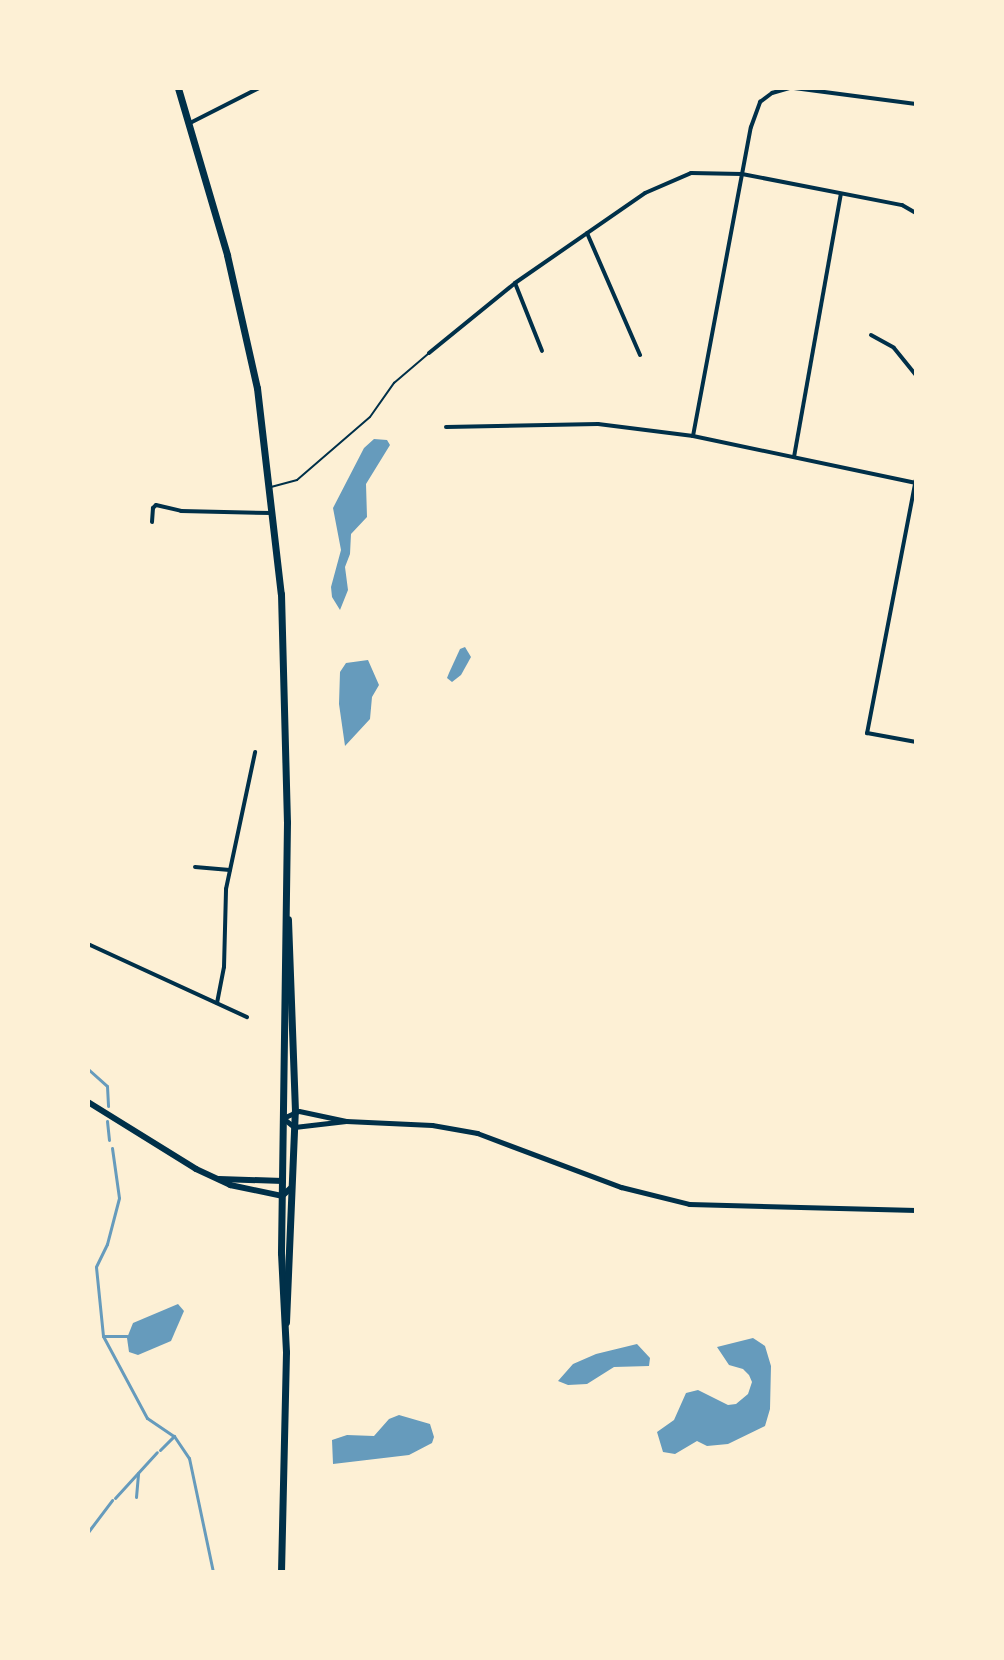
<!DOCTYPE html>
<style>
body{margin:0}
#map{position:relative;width:1004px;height:1660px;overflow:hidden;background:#fdf0d5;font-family:Literata,serif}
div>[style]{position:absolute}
.water>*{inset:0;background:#669bbc}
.stream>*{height:3px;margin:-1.5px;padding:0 1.5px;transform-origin:1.5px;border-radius:1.5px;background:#669bbc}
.service>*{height:2px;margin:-1px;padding:0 1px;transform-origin:1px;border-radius:1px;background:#003049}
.minor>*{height:4px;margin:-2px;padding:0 2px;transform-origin:2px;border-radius:2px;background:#003049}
.tertiary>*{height:5px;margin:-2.5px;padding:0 2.5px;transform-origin:2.5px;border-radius:2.5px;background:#003049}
.primary>*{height:6px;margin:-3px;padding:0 3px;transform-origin:3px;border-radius:3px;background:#003049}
.trunk>*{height:7px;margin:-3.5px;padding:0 3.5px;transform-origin:3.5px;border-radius:3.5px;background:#003049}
span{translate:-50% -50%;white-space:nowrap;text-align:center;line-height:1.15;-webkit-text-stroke:6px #fdf0d5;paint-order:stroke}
.frame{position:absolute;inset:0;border:90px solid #fdf0d5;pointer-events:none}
</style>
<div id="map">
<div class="water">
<div style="clip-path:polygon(374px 439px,387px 440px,390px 445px,366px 484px,367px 517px,351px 534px,350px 554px,345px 567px,348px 590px,340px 610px,332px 597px,331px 587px,341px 550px,333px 508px,364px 448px)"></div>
<div style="clip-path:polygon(465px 647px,471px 657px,461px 675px,452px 682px,447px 678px,449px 673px,460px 649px)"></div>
<div style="clip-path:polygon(368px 660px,379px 685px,372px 697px,370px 719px,345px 746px,339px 704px,340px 672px,346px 663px)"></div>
<div style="clip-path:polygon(178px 1304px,184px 1311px,171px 1341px,138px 1355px,129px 1352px,127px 1338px,133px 1323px)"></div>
<div style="clip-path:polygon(753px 1338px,765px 1346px,771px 1366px,770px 1409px,765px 1426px,728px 1444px,707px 1446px,697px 1441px,675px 1454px,663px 1452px,657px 1432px,674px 1420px,686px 1393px,698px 1390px,728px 1405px,736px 1404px,748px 1394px,752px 1382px,749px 1375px,743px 1369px,729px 1365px,717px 1347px)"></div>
<div style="clip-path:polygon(637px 1344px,650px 1358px,649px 1366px,614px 1367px,587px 1384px,568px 1385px,558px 1381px,573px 1364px,596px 1354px)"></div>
<div style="clip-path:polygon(399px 1415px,430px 1424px,434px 1437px,432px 1443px,409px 1455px,333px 1464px,332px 1440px,347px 1435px,374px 1436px,389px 1419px)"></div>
</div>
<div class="stream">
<div style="left:88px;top:1069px;width:25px;rotate:42deg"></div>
<div style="left:107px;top:1086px;width:20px;rotate:87deg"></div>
<div style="left:107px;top:1121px;width:19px;rotate:84deg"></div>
<div style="left:112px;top:1148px;width:50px;rotate:82deg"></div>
<div style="left:119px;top:1198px;width:48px;rotate:104.6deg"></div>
<div style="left:107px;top:1244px;width:25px;rotate:116deg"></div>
<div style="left:96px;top:1267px;width:69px;rotate:84.2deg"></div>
<div style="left:103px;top:1336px;width:93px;rotate:61.8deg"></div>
<div style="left:147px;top:1418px;width:32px;rotate:34deg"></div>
<div style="left:174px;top:1436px;width:27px;rotate:56deg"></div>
<div style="left:189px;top:1458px;width:116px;rotate:78.1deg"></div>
<div style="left:103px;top:1336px;width:24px"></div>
<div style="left:160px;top:1450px;width:20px;rotate:-45deg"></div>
<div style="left:136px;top:1497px;width:24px;rotate:-85deg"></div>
<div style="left:115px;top:1498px;width:62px;rotate:-47.6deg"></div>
<div style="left:88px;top:1532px;width:40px;rotate:-53deg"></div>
</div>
<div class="service">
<div style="left:271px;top:487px;width:27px;rotate:-15deg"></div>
<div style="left:297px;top:480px;width:96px;rotate:-40.8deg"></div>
<div style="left:370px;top:417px;width:42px;rotate:-54.8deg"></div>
<div style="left:394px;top:383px;width:45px;rotate:-40.5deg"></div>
</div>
<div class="minor">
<div style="left:794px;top:88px;width:123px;rotate:7.5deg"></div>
<div style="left:190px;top:123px;width:77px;rotate:-26.9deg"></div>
<div style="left:587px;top:233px;width:133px;rotate:66.5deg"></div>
<div style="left:515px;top:283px;width:73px;rotate:68.3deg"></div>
<div style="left:871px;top:335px;width:26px;rotate:29deg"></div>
<div style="left:894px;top:348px;width:35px;rotate:51deg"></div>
<div style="left:429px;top:353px;width:111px;rotate:-39.1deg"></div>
<div style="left:515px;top:283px;width:158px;rotate:-34.7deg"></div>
<div style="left:645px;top:193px;width:50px;rotate:-23.5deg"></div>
<div style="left:691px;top:173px;width:51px;rotate:1.1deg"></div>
<div style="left:742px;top:174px;width:163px;rotate:11deg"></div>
<div style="left:902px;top:205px;width:16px;rotate:30deg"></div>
<div style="left:446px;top:427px;width:152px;rotate:-1.1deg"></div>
<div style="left:598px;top:424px;width:96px;rotate:7.2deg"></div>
<div style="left:693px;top:436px;width:228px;rotate:11.9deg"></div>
<div style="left:693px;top:436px;width:314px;rotate:-79.4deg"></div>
<div style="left:751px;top:127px;width:27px;rotate:-70deg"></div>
<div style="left:760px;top:102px;width:15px;rotate:-37deg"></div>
<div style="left:772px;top:93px;width:19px;rotate:-16deg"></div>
<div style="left:794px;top:457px;width:267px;rotate:-79.9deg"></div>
<div style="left:916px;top:479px;width:259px;rotate:100.9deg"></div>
<div style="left:867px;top:733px;width:50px;rotate:10.4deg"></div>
<div style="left:152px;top:522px;width:14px;rotate:-86deg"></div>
<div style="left:153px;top:508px;width:4px;rotate:-45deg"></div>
<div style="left:156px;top:505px;width:26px;rotate:13deg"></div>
<div style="left:181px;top:511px;width:91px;rotate:1.3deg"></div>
<div style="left:195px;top:867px;width:35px;rotate:5deg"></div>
<div style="left:88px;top:944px;width:175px;rotate:24.7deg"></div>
<div style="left:217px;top:1003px;width:37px;rotate:-79deg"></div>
<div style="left:224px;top:967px;width:78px;rotate:-88.5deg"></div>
<div style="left:226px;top:889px;width:140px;rotate:-78deg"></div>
</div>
<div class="tertiary">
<div style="left:346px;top:1121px;width:52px;rotate:173.4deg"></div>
<div style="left:294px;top:1127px;width:14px;rotate:-141deg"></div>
<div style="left:283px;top:1118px;width:17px;rotate:-24deg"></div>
<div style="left:299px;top:1111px;width:48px;rotate:12deg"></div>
<div style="left:346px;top:1121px;width:86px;rotate:2.7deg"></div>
<div style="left:432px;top:1125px;width:46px;rotate:10.1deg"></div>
<div style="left:477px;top:1133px;width:154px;rotate:20.6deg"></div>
<div style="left:621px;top:1187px;width:70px;rotate:14deg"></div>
<div style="left:689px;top:1204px;width:227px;rotate:1.5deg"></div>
</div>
<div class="primary">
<div style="left:88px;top:1102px;width:127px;rotate:31.8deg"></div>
<div style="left:196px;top:1169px;width:38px;rotate:25deg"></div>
<div style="left:230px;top:1185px;width:53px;rotate:11.9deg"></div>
<div style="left:282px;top:1196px;width:12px;rotate:-42deg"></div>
<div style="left:219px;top:1179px;width:64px;rotate:1.8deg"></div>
</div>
<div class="trunk">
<div style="left:178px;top:88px;width:174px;rotate:73.6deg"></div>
<div style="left:227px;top:255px;width:136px;rotate:77.3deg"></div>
<div style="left:257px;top:388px;width:207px;rotate:83.4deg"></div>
<div style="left:281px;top:594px;width:228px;rotate:88.5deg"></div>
<div style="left:287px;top:822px;width:431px;rotate:90.8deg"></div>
<div style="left:281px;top:1253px;width:99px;rotate:87.1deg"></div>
<div style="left:286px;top:1352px;width:220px;rotate:91.3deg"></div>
<div style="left:286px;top:1322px;width:211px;rotate:-87.6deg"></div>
<div style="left:295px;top:1111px;width:192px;rotate:-92.1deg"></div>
</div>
<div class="frame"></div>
</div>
